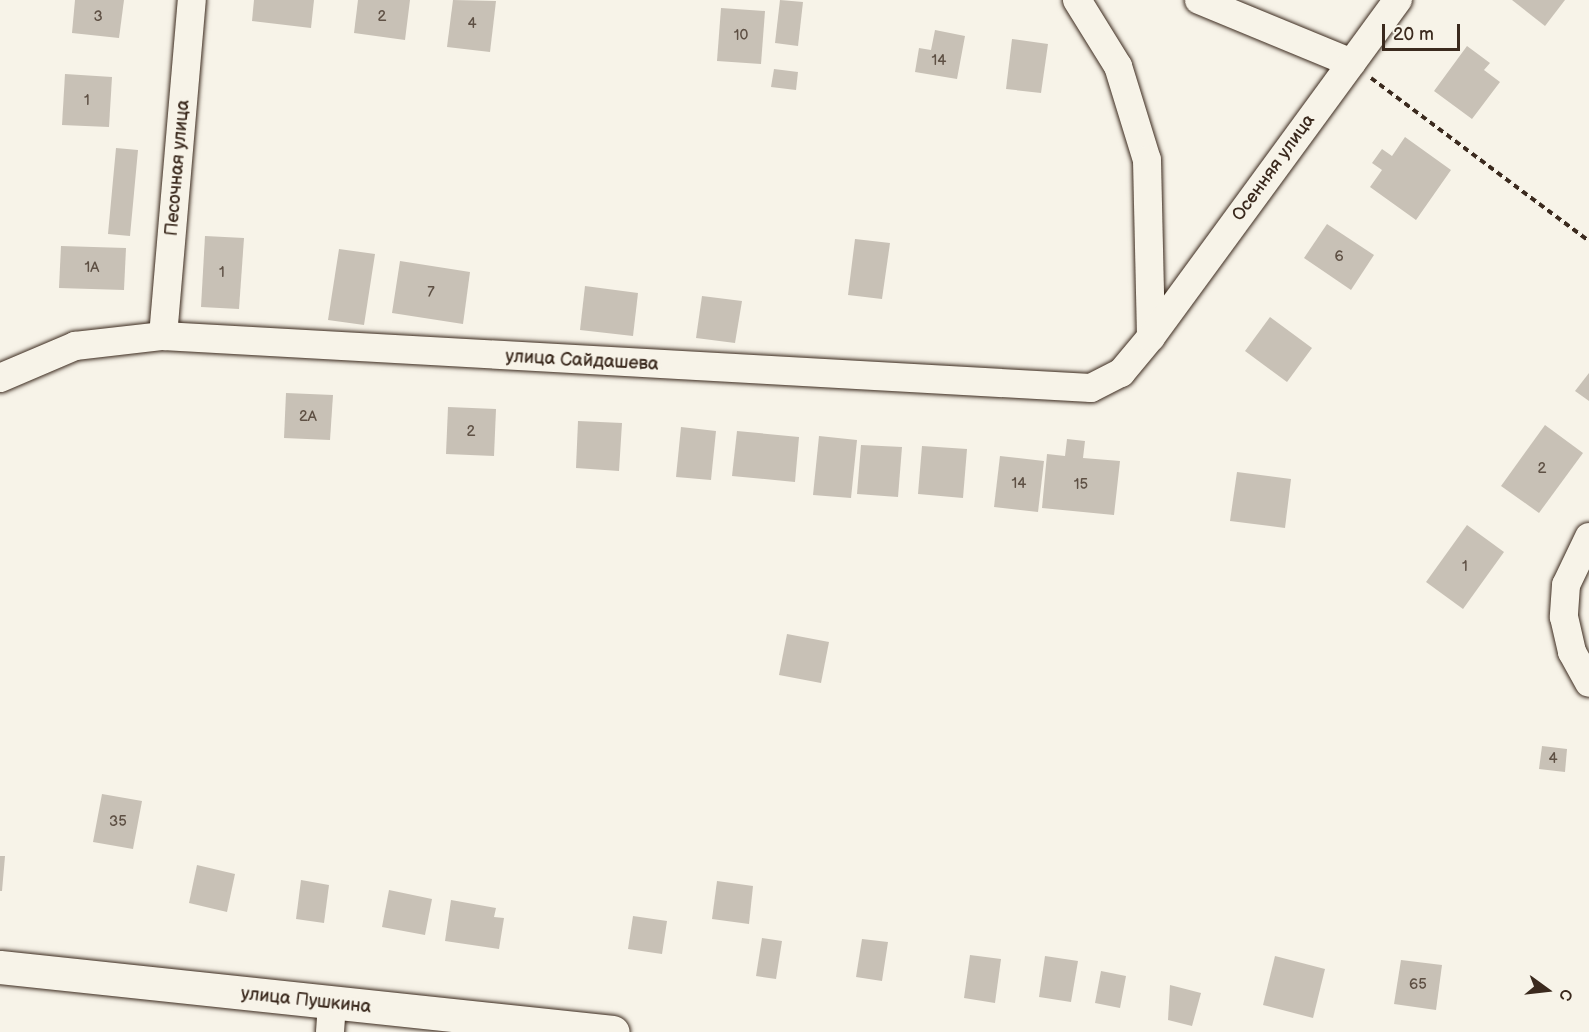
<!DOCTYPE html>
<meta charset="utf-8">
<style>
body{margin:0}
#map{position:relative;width:1589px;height:1032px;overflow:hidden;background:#f7f3e8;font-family:"Balsamiq Sans",sans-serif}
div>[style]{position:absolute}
.building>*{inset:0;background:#c8c1b6}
.path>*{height:4px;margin-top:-2px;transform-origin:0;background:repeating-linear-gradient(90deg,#3b2a1e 0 6px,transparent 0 10.5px)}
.roads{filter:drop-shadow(0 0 2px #3b2a1e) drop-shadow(0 0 2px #3b2a1e)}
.street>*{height:28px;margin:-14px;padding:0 14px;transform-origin:14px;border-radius:14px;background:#f7f3e8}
.secondary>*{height:33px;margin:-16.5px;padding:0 16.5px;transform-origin:16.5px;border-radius:16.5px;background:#f7f3e8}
span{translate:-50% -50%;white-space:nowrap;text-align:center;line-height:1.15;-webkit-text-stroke:6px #f7f3e8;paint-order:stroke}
.number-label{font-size:15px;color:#5e5044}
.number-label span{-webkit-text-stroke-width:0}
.street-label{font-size:18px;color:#3b2a1e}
.north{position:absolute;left:1517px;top:960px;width:60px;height:60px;-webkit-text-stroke:4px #f7f3e8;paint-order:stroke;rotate:105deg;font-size:16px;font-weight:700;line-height:24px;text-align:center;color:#3b2a1e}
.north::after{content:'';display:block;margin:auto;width:21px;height:27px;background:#3b2a1e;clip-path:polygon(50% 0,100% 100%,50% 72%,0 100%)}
.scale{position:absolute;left:1382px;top:24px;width:78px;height:27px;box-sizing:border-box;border:3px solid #3b2a1e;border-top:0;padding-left:8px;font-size:18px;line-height:21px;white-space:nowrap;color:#3b2a1e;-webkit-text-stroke:4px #f7f3e8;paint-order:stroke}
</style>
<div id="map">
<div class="building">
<div style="clip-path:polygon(75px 0,124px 0,119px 38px,72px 33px)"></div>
<div style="clip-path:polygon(254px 0,314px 0,311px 28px,252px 21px)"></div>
<div style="clip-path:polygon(358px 0,410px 0,405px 40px,354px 33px)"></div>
<div style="clip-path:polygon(453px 0,496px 1px,490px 52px,447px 47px)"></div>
<div style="clip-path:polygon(780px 0,803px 2px,798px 46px,775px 43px)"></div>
<div style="clip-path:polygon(1512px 0,1565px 0,1545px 26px)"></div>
<div style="clip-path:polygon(721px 8px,765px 11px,761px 64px,717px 61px)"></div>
<div style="clip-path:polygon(935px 30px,965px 36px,957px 79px,915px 72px,919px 48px,931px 50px)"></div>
<div style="clip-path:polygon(1012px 39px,1048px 44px,1041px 93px,1006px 89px)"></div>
<div style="clip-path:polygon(1467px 46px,1490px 63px,1484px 70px,1500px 82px,1472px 119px,1434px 91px)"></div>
<div style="clip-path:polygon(774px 69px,798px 72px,796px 90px,771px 87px)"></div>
<div style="clip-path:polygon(65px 74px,112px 77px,109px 127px,62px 125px)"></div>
<div style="clip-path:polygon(1405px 137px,1451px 170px,1416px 220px,1370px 187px,1382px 170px,1372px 163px,1382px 149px,1392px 156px)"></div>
<div style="clip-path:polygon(116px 148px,138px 150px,130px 236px,108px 234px)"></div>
<div style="clip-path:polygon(1327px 224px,1374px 255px,1351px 290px,1304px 258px)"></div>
<div style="clip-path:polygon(205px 236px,244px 238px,239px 309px,201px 307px)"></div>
<div style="clip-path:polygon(855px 239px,890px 243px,882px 299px,848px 295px)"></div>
<div style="clip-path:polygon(61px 246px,126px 248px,124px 290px,59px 288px)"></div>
<div style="clip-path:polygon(339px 249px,375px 254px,364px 325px,328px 320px)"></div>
<div style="clip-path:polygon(400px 261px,470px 272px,463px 324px,392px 313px)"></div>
<div style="clip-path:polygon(585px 286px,638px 293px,633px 336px,580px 330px)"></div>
<div style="clip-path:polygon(702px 296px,742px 301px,735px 343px,696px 338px)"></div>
<div style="clip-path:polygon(1270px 317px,1312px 348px,1287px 382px,1245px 351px)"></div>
<div style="clip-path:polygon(1589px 373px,1589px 401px,1575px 391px)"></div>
<div style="clip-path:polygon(286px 393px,333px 395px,330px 440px,284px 438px)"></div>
<div style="clip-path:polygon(448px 407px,496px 409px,494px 456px,446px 454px)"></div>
<div style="clip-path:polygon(578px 421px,622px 423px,619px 471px,576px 468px)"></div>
<div style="clip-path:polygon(1545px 425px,1583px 453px,1539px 513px,1501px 486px)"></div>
<div style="clip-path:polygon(681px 427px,716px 431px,711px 480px,676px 477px)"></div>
<div style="clip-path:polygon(737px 431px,799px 437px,795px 482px,732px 476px)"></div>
<div style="clip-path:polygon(819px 436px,857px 440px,851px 498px,813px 495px)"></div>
<div style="clip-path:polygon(1067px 439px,1085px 441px,1083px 458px,1120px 461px,1114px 515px,1042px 508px,1047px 454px,1065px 456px)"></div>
<div style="clip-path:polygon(861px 445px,902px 447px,898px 497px,857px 494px)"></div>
<div style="clip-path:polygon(922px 446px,967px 449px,963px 498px,918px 494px)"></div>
<div style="clip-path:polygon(1000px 456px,1044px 461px,1038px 512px,994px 507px)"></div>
<div style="clip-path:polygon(1237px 472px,1291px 479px,1285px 528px,1230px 521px)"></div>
<div style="clip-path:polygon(1467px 525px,1504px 552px,1463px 609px,1426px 582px)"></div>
<div style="clip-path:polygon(787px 634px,829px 642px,821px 683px,779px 675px)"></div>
<div style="clip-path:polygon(1542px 746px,1567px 749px,1565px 772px,1539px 769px)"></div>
<div style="clip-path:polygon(102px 794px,142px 801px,133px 849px,93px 842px)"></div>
<div style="clip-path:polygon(0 856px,5px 856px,2px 891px,0 891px)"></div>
<div style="clip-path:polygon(197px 865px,235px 874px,227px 912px,189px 903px)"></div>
<div style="clip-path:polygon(301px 880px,329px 885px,324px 923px,296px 919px)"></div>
<div style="clip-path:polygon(717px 881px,753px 886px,749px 924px,712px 919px)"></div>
<div style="clip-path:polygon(389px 890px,432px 899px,425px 935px,382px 927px)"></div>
<div style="clip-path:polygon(451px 900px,496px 908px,494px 917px,504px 918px,499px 949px,445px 941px)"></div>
<div style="clip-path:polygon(633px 916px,667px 921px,662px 954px,628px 949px)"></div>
<div style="clip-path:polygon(762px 938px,782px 941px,776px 979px,756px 976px)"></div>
<div style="clip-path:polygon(862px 939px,888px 942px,882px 981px,856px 977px)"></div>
<div style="clip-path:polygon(970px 955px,1001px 959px,995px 1003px,964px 998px)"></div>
<div style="clip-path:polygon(1045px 956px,1078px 961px,1071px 1002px,1039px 997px)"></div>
<div style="clip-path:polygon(1275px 956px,1325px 969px,1313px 1018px,1263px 1005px)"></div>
<div style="clip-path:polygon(1401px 960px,1442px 965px,1436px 1010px,1394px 1004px)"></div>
<div style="clip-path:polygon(1101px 971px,1126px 976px,1120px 1008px,1095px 1003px)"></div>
<div style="clip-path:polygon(1170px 985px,1201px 993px,1192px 1026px,1168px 1020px)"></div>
</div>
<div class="path">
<div style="left:1371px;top:78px;width:272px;rotate:36.8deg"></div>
</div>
<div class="roads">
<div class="street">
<div style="left:1077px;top:0;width:78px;rotate:58.2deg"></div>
<div style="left:1118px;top:66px;width:98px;rotate:72.9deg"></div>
<div style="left:1147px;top:160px;width:177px;rotate:88.7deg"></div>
<div style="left:1199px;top:0;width:165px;rotate:22.4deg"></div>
<div style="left:163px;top:336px;width:337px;rotate:-85.1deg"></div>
<div style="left:0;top:378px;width:82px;rotate:-23.1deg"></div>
<div style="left:75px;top:346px;width:89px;rotate:-6.5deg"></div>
<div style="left:163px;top:336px;width:929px;rotate:3.21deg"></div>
<div style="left:1091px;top:388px;width:34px;rotate:-27deg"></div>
<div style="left:1121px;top:373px;width:47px;rotate:-50.2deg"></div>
<div style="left:1151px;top:337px;width:418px;rotate:-53.8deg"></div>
<div style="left:1589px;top:537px;width:53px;rotate:115.6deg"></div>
<div style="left:1566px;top:585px;width:32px;rotate:94deg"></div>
<div style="left:1564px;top:617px;width:36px;rotate:77deg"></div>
<div style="left:1572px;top:652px;width:35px;rotate:61deg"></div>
<div style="left:330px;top:1032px;width:27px;rotate:-86deg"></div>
</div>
<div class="secondary">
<div style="left:0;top:967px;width:616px;rotate:6.05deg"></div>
</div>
</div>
<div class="number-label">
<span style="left:98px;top:17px">3</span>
<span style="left:382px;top:17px">2</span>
<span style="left:472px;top:24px">4</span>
<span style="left:741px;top:36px">10</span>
<span style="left:939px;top:61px">14</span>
<span style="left:87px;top:101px">1</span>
<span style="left:1339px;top:257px">6</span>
<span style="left:92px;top:268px">1А</span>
<span style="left:222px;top:273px">1</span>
<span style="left:431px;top:293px">7</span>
<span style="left:308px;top:417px">2А</span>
<span style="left:471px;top:432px">2</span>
<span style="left:1542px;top:469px">2</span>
<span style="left:1019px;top:484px">14</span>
<span style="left:1081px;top:485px">15</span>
<span style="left:1465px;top:567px">1</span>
<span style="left:1553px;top:759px">4</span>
<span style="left:118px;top:822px">35</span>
<span style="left:1418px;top:985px">65</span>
</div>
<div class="street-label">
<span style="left:178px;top:168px;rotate:-85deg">Песочная улица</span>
<span style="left:1274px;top:168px;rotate:-54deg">Осенняя улица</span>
<span style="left:582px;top:361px;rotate:3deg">улица Сайдашева</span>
<span style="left:306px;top:1001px;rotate:6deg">улица Пушкина</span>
</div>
<div class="north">С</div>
<div class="scale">20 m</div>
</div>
